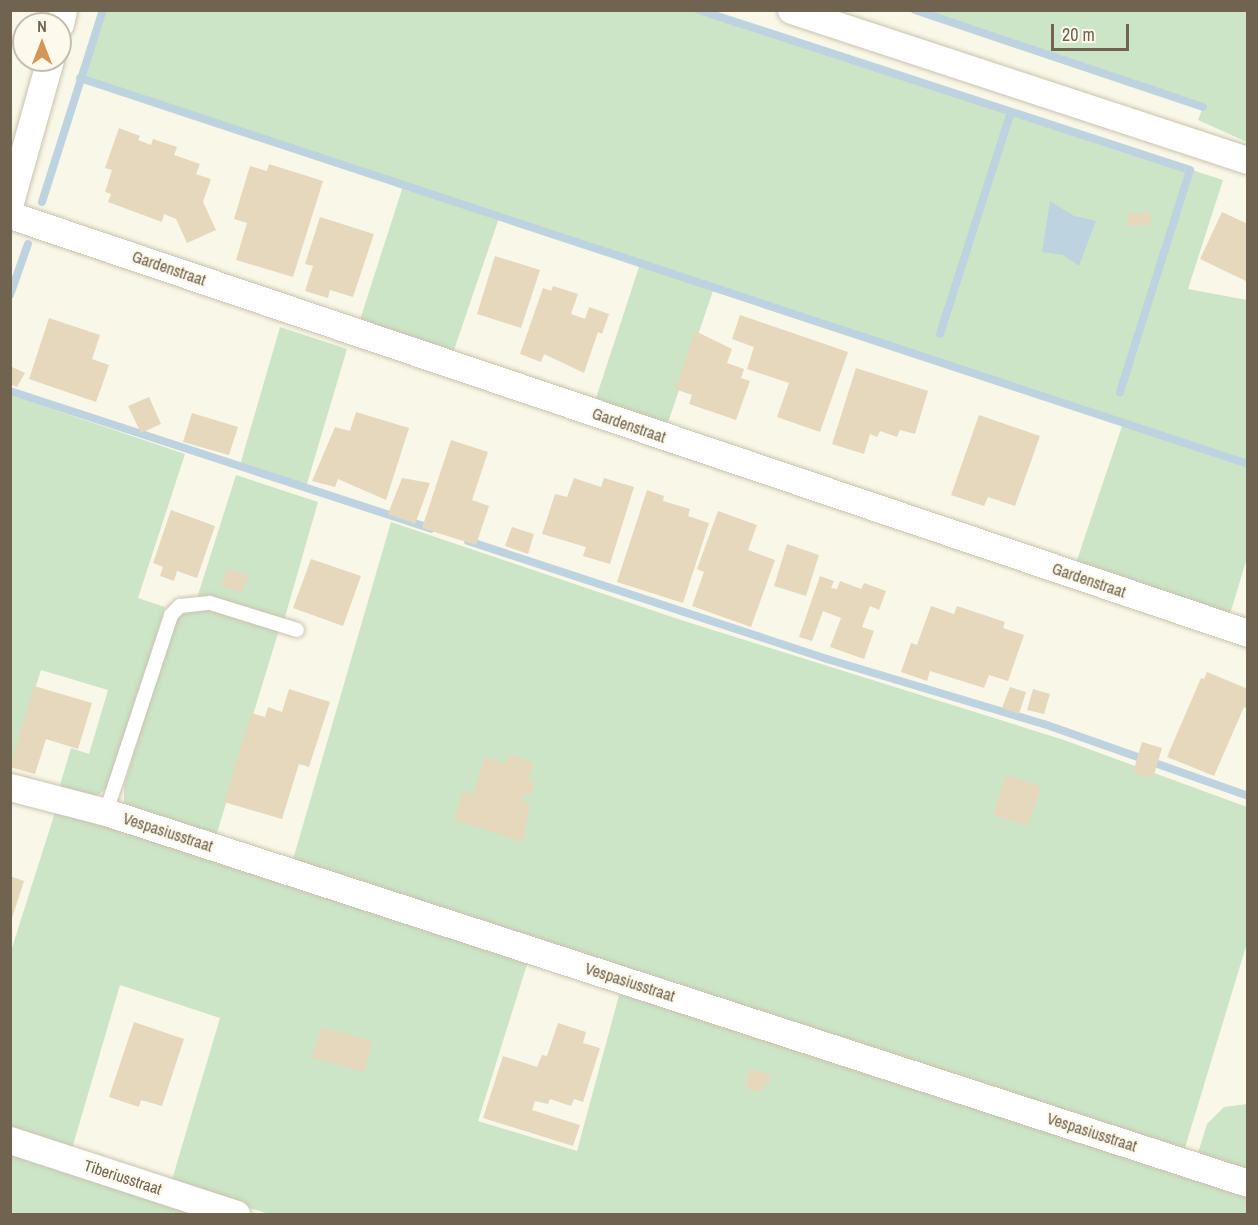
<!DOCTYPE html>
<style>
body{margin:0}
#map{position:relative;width:1258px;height:1225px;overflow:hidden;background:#f9f7e7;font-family:"Archivo Narrow",sans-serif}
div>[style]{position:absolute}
.green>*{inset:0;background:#cce5c7}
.water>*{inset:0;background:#bed3e0}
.stream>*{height:8px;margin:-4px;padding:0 4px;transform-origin:4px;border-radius:4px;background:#bed3e0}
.building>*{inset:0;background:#e6d8bd}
.roads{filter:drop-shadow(0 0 2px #cac2ae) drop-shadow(0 0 2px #cac2ae)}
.service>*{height:14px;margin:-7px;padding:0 7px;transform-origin:7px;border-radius:7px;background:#fff}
.minor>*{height:27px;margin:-13.5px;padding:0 13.5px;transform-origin:13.5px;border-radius:13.5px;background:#fff}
span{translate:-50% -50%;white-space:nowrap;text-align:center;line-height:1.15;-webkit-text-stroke:5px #fdfaed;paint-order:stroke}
.street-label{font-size:16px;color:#70634f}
.frame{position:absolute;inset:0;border:12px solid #70634f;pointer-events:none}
.north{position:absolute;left:12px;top:12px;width:60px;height:60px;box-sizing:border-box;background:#fdfaed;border:2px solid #c5beae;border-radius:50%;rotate:0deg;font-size:16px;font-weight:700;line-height:24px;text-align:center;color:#70634f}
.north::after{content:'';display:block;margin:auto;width:21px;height:27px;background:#d4955b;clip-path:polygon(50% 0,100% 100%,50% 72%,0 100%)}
.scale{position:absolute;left:1051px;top:24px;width:78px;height:27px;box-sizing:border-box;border:3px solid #70634f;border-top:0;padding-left:8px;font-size:18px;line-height:21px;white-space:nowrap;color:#70634f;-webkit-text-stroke:4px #fdfaed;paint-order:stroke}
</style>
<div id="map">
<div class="green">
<div style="clip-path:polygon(103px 11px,699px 11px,1223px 180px,1188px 289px,1247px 300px,1247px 558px,1230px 614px,1076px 563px,1123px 423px,714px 288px,666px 428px,594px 404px,640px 264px,499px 218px,452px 356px,359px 323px,403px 186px,80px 78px)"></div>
<div style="clip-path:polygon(915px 11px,1247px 11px,1247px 142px,1198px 120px,1203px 107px)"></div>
<div style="clip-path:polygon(280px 327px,347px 349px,306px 487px,240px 465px)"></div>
<div style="clip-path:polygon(11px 395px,185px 454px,138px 598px,165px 607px,113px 784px,95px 797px,68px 793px,60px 785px,71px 748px,89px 754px,108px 690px,41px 670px,11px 766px)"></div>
<div style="clip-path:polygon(236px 475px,318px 502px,283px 624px,197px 598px)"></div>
<div style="clip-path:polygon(391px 522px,681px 620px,1064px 740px,1247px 807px,1247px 943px,1184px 1151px,292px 863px)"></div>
<div style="clip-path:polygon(202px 608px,279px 630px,216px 836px,132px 810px,124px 802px,124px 786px,175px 617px)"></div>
<div style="clip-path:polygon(57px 806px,529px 958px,478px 1121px,577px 1151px,621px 988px,1247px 1191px,1247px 1214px,269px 1214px,171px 1183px,220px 1018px,120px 985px,71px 1152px,11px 1133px,11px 951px)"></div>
<div style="clip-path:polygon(1247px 1104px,1247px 1173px,1198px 1153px,1207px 1124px,1224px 1107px)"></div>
<div style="clip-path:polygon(11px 1152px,204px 1214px,11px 1214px)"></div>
</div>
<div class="water">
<div style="clip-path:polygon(1050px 201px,1074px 216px,1096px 221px,1079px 266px,1063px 255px,1042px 252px)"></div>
</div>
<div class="stream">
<div style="left:699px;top:10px;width:516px;rotate:18.05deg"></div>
<div style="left:1190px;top:170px;width:233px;rotate:107.5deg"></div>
<div style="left:915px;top:10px;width:304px;rotate:18.6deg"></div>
<div style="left:80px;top:78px;width:1230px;rotate:18.29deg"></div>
<div style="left:42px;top:202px;width:201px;rotate:-72.4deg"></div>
<div style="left:10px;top:295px;width:54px;rotate:-70.6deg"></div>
<div style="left:940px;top:334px;width:233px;rotate:-72.3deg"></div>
<div style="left:10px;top:391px;width:443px;rotate:18.1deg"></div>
<div style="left:468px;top:541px;width:378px;rotate:18.2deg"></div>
<div style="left:827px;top:659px;width:227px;rotate:16.7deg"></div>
<div style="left:1044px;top:724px;width:216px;rotate:19.4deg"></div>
</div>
<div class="building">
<div style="clip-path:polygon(119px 128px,140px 136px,138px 140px,151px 145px,153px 139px,177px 147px,174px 155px,200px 164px,196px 174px,211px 179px,203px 202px,216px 230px,187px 243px,176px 219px,164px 214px,162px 222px,108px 202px,111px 194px,105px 192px,112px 170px,105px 168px)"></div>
<div style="clip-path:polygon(269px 164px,323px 181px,293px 277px,236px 260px,247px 223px,234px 219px,250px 166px,267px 171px)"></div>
<div style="clip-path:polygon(1150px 212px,1151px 225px,1127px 226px,1127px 213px)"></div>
<div style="clip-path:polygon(1222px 212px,1248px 224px,1248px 282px,1200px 259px)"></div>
<div style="clip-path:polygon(320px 217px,374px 234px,353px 297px,330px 290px,328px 298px,305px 291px,313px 266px,305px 264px)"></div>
<div style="clip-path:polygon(495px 256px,540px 270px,521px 328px,477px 314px)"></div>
<div style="clip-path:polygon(553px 286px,578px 294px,571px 314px,585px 319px,589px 307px,609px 314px,602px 334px,598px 332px,584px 373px,544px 354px,541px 362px,520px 354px,543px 288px,551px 291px)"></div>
<div style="clip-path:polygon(740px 315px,848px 352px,820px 432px,777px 417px,789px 383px,747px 369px,754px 347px,732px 339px)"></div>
<div style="clip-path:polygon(49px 318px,100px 335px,92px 359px,109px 365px,96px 402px,29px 379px)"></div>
<div style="clip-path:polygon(695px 331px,732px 349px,727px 363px,744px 369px,741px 378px,750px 381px,736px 420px,689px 404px,692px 395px,675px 389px)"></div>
<div style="clip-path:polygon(10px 366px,25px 373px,17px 387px,10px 384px)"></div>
<div style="clip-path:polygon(856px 368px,928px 391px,915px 434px,900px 430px,897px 437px,880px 431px,877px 437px,870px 434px,864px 454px,832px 444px)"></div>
<div style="clip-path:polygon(149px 397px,161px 424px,141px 433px,128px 406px)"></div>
<div style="clip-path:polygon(356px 412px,409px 428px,386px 500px,338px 479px,335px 487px,312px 481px,335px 427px,350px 431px)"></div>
<div style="clip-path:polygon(192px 413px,238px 427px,229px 455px,183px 442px)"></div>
<div style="clip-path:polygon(979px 415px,1040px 436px,1015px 506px,988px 497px,984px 506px,951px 495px)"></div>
<div style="clip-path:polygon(451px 440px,488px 452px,472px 500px,489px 506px,476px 545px,422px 528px)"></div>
<div style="clip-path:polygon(402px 478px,430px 483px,415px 524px,388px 514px)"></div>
<div style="clip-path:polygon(574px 478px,601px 487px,604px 478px,634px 487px,610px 564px,583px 556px,586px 547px,542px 534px,555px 494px,567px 497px)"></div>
<div style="clip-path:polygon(647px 490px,664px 496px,663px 501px,690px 509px,688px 516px,709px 523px,683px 603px,617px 582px)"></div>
<div style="clip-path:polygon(171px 510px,215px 526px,197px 578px,177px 571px,174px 581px,160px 576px,163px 567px,153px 563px)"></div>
<div style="clip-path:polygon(718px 511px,757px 525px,748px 550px,775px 560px,751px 627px,692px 606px,704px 572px,697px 569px)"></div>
<div style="clip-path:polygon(512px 527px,534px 534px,528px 554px,505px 546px)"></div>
<div style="clip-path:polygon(787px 544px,819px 555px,806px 596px,774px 586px)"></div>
<div style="clip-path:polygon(311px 559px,361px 576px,343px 626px,293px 608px)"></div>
<div style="clip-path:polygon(227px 568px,248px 575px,242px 593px,221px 586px)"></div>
<div style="clip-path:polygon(820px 576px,834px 581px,831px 588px,837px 589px,840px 581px,861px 589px,864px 583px,886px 591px,879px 610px,870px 606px,862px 627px,874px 631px,864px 659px,830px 647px,841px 618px,823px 611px,812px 641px,799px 637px)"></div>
<div style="clip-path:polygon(931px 606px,954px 614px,957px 606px,1005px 622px,1003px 628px,1024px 635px,1008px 681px,989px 675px,984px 688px,930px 671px,927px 681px,901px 672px,911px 643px,917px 645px)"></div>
<div style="clip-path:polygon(1207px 672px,1248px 689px,1248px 709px,1244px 707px,1214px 776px,1167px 757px,1201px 678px,1204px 679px)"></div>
<div style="clip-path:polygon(34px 686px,92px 703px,78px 749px,46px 739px,35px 774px,10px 767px)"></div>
<div style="clip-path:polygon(1010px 687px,1026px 692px,1019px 714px,1002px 708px)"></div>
<div style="clip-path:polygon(289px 689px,330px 702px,309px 767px,299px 764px,282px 819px,224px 802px,251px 713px,265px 717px,268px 707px,282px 712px)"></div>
<div style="clip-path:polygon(1033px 689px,1050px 694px,1044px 714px,1027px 710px)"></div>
<div style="clip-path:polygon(1142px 742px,1162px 748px,1153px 778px,1133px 772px)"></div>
<div style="clip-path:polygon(509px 754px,534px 763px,528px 780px,535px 782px,530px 796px,524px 793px,522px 801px,530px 803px,523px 842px,454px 820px,463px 791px,473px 794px,485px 757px,506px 764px)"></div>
<div style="clip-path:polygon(1006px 775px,1041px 786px,1028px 826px,993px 815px)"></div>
<div style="clip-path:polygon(10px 876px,24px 881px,11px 921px,10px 921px)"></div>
<div style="clip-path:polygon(134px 1022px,184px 1039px,162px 1106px,141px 1100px,139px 1107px,109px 1097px)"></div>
<div style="clip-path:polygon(558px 1023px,586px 1032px,583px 1043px,600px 1048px,583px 1102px,574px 1099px,571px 1106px,550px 1099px,548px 1104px,535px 1101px,532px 1110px,580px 1125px,573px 1146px,483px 1118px,503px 1056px,537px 1067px,542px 1055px,547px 1056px)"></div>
<div style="clip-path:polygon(321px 1027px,373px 1041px,364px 1072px,312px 1058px)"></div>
<div style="clip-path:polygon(750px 1069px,771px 1075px,768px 1086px,763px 1085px,761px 1092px,745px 1088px)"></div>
</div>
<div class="roads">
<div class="service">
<div style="left:106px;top:812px;width:207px;rotate:-71.7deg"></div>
<div style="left:171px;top:615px;width:13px;rotate:-45deg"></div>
<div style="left:180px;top:606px;width:30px;rotate:-6deg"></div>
<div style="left:210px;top:603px;width:91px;rotate:17.2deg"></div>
</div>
<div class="minor">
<div style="left:791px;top:10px;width:481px;rotate:18.2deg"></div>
<div style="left:60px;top:24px;width:14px;rotate:-78deg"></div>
<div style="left:10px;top:202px;width:148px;rotate:-74.3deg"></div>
<div style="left:10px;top:215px;width:1307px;rotate:18.66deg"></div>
<div style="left:10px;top:787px;width:99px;rotate:14.6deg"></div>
<div style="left:106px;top:812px;width:1201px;rotate:18deg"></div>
<div style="left:10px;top:1140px;width:238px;rotate:18.1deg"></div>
</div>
</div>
<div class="street-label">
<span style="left:169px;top:268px;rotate:19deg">Gardenstraat</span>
<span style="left:629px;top:425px;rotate:19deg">Gardenstraat</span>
<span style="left:1089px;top:580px;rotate:19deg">Gardenstraat</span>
<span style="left:168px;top:832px;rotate:18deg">Vespasiusstraat</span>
<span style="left:630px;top:982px;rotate:18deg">Vespasiusstraat</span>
<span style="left:1092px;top:1132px;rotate:18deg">Vespasiusstraat</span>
<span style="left:123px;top:1177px;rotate:18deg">Tiberiusstraat</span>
</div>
<div class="frame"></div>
<div class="north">N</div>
<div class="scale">20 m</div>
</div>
